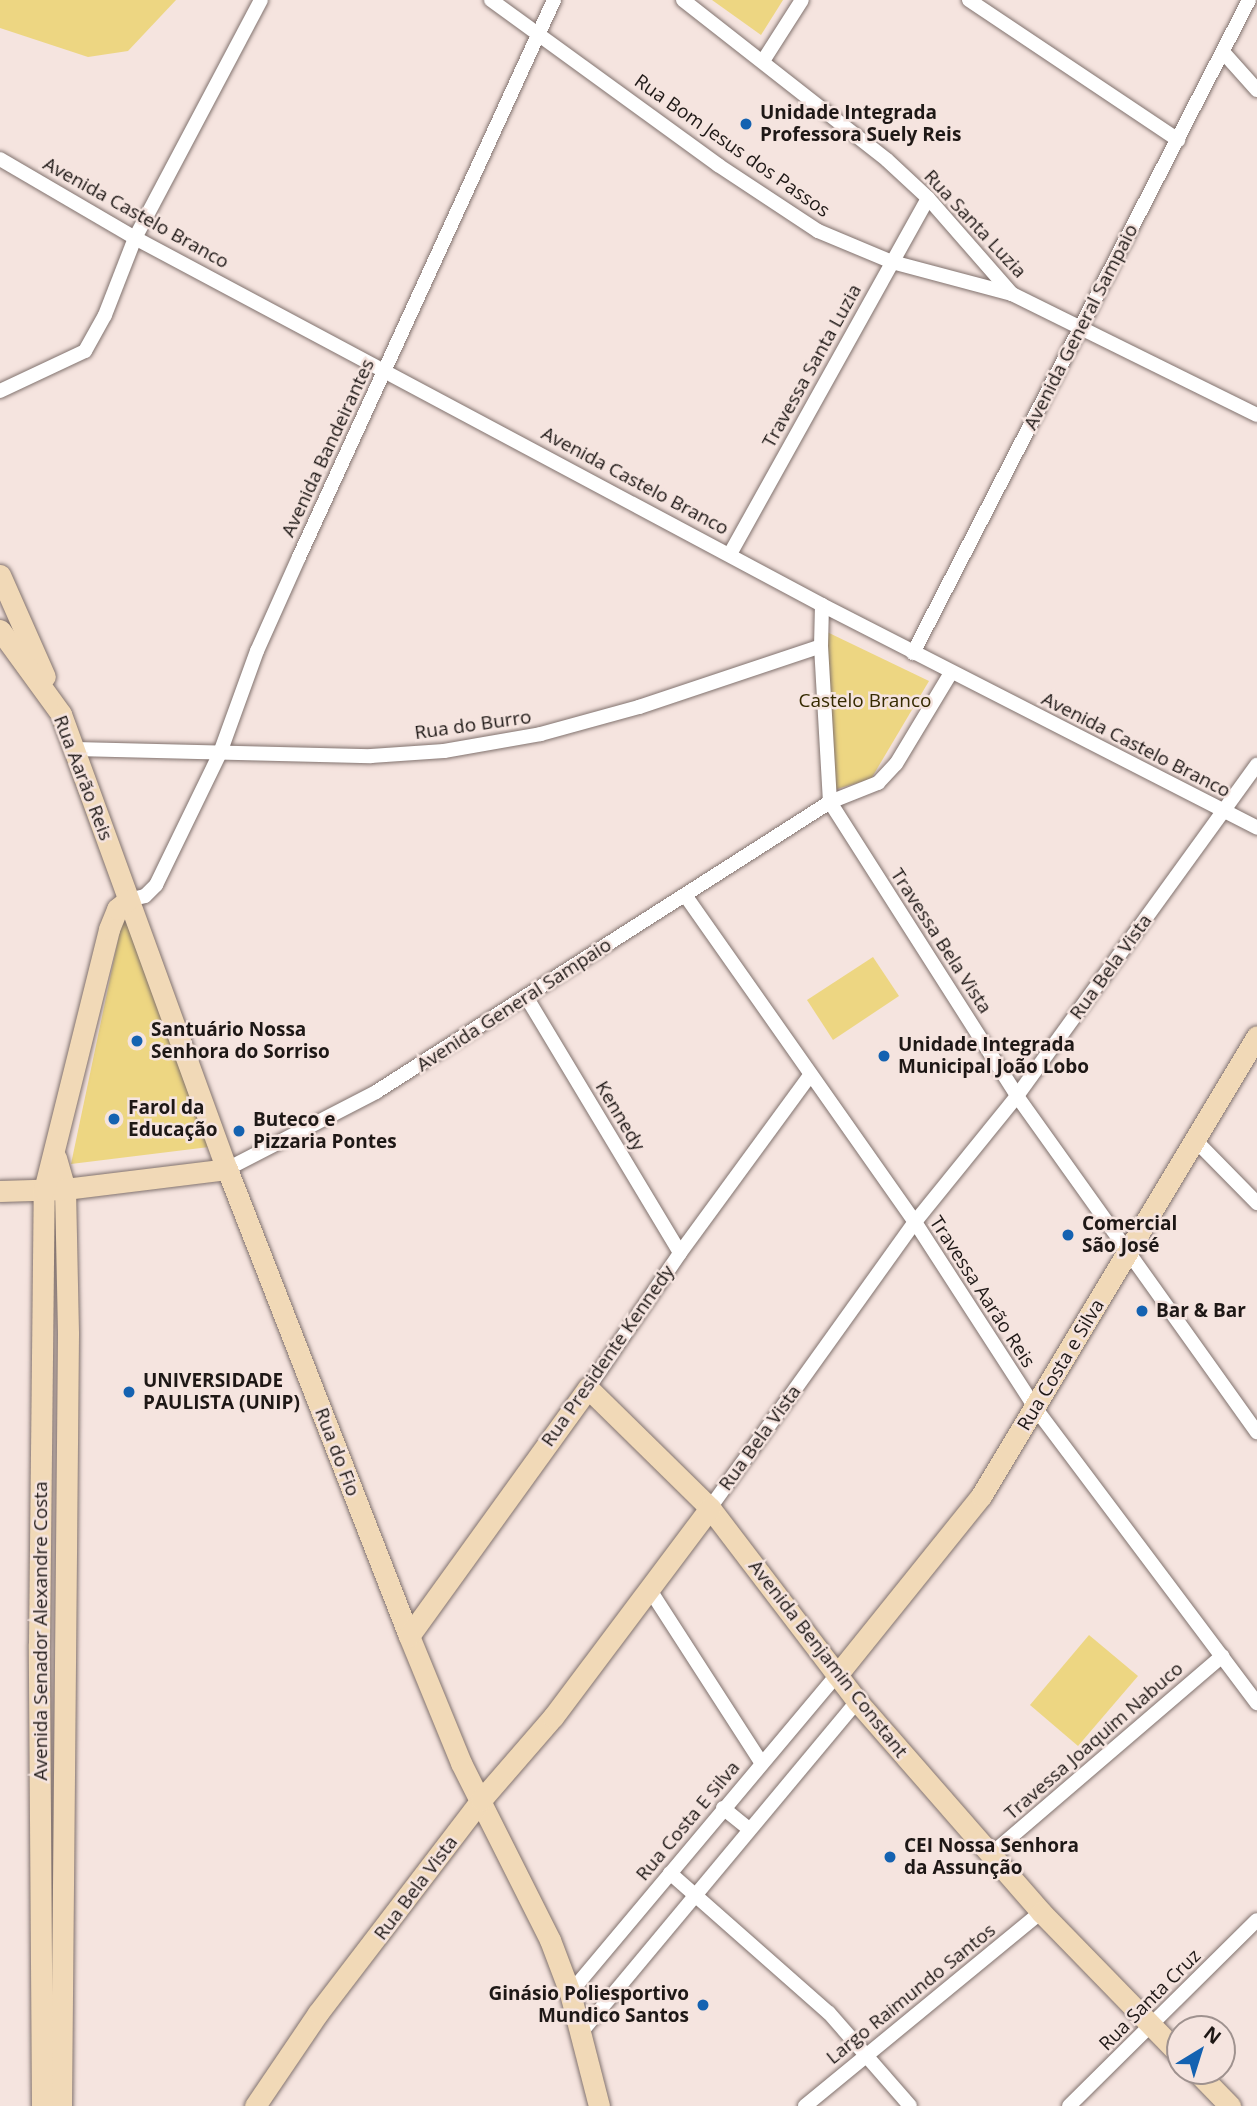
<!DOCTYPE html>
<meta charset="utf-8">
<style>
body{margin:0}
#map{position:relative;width:1257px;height:2106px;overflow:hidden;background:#f5e4df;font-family:"Open Sans",sans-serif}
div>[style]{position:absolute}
.green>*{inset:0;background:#edd682}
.roads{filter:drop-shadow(0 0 2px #81726e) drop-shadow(0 0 2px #81726e)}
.street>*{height:14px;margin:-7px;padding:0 7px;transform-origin:7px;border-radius:7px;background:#fff}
.secondary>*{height:21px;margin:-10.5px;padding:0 10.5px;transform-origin:10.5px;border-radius:10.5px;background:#f1d9b7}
.dots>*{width:19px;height:19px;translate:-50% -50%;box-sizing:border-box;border:4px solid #f5e4df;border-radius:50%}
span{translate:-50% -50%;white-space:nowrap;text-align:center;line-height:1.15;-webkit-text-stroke:5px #f5e4df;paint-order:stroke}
.poi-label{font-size:19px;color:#1e1816;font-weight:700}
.left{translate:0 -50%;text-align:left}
.right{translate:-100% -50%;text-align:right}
.street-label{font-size:19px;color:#1e1816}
.park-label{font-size:19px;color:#352a00}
.north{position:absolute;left:1166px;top:2015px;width:70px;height:70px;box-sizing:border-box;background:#f5e4df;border:2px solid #9f928f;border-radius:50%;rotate:38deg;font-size:19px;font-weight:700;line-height:28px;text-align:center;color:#1e1816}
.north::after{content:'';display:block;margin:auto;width:24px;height:32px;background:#1462b1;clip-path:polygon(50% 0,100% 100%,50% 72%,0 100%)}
</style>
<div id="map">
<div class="green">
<div style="clip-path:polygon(0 0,176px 0,128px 51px,88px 57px,0 28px)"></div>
<div style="clip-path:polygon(712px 0,783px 0,761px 35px)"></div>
<div style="clip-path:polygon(827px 632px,929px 681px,871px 779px,830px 791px)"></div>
<div style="clip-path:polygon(124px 912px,209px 1147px,71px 1164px)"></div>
<div style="clip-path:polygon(873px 957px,899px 996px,833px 1040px,807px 1000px)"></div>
<div style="clip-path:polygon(1089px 1635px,1138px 1676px,1078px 1746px,1030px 1705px)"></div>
</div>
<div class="roads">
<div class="street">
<div style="left:491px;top:0;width:281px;rotate:36deg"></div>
<div style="left:718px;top:165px;width:120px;rotate:33.4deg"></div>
<div style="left:818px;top:231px;width:80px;rotate:22.7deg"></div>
<div style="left:892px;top:262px;width:124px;rotate:14.9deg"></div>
<div style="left:683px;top:0;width:259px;rotate:38.1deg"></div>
<div style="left:887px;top:160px;width:56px;rotate:42.8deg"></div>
<div style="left:928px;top:198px;width:128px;rotate:48.8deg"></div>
<div style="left:1012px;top:294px;width:273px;rotate:26.3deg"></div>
<div style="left:969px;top:0;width:252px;rotate:33.8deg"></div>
<div style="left:1223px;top:52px;width:51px;rotate:48.2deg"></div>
<div style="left:763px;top:61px;width:72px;rotate:-57.4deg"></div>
<div style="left:0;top:159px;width:156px;rotate:30.3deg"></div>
<div style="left:135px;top:238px;width:779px;rotate:28.11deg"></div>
<div style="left:822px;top:605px;width:489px;rotate:27.1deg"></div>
<div style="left:0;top:391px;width:94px;rotate:-25.2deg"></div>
<div style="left:85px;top:351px;width:41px;rotate:-60.9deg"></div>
<div style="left:105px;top:315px;width:83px;rotate:-68.7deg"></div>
<div style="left:135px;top:238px;width:269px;rotate:-62.1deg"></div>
<div style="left:730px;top:554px;width:407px;rotate:-60.9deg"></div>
<div style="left:821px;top:646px;width:156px;rotate:86.7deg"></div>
<div style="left:830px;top:802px;width:348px;rotate:57.5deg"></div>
<div style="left:1017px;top:1096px;width:413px;rotate:54.5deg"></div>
<div style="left:913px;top:653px;width:734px;rotate:-62.77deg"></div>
<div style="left:75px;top:749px;width:296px;rotate:1.4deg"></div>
<div style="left:371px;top:756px;width:73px;rotate:-3.9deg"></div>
<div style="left:444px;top:751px;width:98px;rotate:-9.9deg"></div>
<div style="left:541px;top:734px;width:102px;rotate:-15.4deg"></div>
<div style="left:639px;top:707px;width:192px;rotate:-18.5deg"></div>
<div style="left:821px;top:646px;width:41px;rotate:-88.6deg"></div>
<div style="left:685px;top:895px;width:400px;rotate:54.9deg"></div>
<div style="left:915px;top:1222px;width:223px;rotate:57.1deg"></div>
<div style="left:1036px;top:1409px;width:368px;rotate:53.1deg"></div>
<div style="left:128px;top:900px;width:17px;rotate:-13deg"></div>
<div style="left:145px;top:896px;width:16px;rotate:-45deg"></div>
<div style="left:156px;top:885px;width:147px;rotate:-64.1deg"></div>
<div style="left:220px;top:753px;width:109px;rotate:-70.1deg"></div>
<div style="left:257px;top:651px;width:103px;rotate:-65.9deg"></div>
<div style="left:299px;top:557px;width:613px;rotate:-65.4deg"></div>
<div style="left:527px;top:998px;width:297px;rotate:59deg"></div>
<div style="left:1197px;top:1142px;width:86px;rotate:45.5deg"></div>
<div style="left:227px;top:1169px;width:168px;rotate:-27.3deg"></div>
<div style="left:376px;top:1092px;width:539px;rotate:-32.57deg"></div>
<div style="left:830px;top:802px;width:52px;rotate:-21.6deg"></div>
<div style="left:878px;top:783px;width:26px;rotate:-47deg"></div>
<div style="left:896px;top:764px;width:106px;rotate:-58.9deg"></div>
<div style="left:588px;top:1388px;width:163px;rotate:-55.7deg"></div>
<div style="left:680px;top:1253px;width:218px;rotate:-53.8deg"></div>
<div style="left:710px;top:1508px;width:352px;rotate:-54.4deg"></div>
<div style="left:915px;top:1222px;width:162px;rotate:-51deg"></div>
<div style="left:1017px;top:1096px;width:409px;rotate:-54.1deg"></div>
<div style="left:650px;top:1590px;width:205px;rotate:57.2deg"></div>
<div style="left:723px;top:1808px;width:32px;rotate:39deg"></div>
<div style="left:990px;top:1855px;width:306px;rotate:-40.6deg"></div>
<div style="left:670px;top:1873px;width:212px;rotate:41.4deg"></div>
<div style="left:829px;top:2013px;width:123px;rotate:48.9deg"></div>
<div style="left:570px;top:1993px;width:415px;rotate:-50deg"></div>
<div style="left:579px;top:2035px;width:435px;rotate:-50.2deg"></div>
<div style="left:805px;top:2106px;width:306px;rotate:-39.4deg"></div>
<div style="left:1069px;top:2106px;width:264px;rotate:-44.7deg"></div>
</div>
<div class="secondary">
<div style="left:0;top:575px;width:111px;rotate:66.2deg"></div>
<div style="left:0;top:630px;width:104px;rotate:54deg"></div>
<div style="left:61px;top:714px;width:484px;rotate:70deg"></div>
<div style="left:227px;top:1169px;width:501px;rotate:68.71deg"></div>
<div style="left:409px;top:1636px;width:137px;rotate:67.7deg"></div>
<div style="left:461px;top:1763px;width:198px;rotate:63.3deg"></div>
<div style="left:550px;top:1940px;width:57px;rotate:69.3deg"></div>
<div style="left:570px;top:1993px;width:117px;rotate:75.6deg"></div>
<div style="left:56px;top:1158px;width:32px;rotate:74deg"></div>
<div style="left:65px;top:1189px;width:145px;rotate:88.8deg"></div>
<div style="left:68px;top:1334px;width:772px;rotate:90.52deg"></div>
<div style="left:0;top:1191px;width:65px;rotate:-1.8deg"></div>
<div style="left:65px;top:1189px;width:163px;rotate:-7deg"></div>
<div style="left:409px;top:1636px;width:306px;rotate:-54.2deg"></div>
<div style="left:588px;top:1388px;width:171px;rotate:44.5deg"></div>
<div style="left:710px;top:1508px;width:243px;rotate:52.7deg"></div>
<div style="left:857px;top:1701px;width:280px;rotate:48.9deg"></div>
<div style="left:1041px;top:1912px;width:199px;rotate:45.8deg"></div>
<div style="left:837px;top:1675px;width:230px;rotate:-51.2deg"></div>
<div style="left:981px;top:1496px;width:536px;rotate:-59.04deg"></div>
<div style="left:1196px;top:2071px;width:49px;rotate:45.8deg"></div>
<div style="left:42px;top:2106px;width:462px;rotate:-90.4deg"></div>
<div style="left:39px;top:1644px;width:454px;rotate:-89.4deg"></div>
<div style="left:44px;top:1190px;width:269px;rotate:-76deg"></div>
<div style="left:109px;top:929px;width:22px;rotate:-68deg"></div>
<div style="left:117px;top:909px;width:14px;rotate:-39deg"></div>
<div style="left:255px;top:2106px;width:112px;rotate:-55.9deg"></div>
<div style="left:318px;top:2013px;width:268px;rotate:-52.6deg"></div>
<div style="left:481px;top:1800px;width:110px;rotate:-49.1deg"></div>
<div style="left:553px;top:1717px;width:261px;rotate:-53.1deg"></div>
</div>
</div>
<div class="dots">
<div style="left:746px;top:124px;background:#1462b1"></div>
<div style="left:137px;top:1041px;background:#1462b1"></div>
<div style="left:884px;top:1056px;background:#1462b1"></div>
<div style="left:114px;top:1119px;background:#1462b1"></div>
<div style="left:239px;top:1131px;background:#1462b1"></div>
<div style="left:1068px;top:1235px;background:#1462b1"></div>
<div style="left:1142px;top:1311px;background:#1462b1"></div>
<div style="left:129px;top:1392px;background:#1462b1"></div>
<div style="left:890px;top:1857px;background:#1462b1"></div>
<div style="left:703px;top:2005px;background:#1462b1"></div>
</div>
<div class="poi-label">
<span class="left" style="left:760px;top:124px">Unidade Integrada<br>Professora Suely Reis</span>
<span class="left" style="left:151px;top:1041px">Santuário Nossa<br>Senhora do Sorriso</span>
<span class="left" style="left:898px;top:1056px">Unidade Integrada<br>Municipal João Lobo</span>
<span class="left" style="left:128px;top:1119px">Farol da<br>Educação</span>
<span class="left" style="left:253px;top:1131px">Buteco e<br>Pizzaria Pontes</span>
<span class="left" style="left:1082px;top:1235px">Comercial<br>São José</span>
<span class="left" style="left:1156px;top:1311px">Bar &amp; Bar</span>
<span class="left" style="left:143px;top:1392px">UNIVERSIDADE<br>PAULISTA (UNIP)</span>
<span class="left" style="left:904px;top:1857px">CEI Nossa Senhora<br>da Assunção</span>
<span class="right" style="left:689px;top:2005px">Ginásio Poliesportivo<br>Mundico Santos</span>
</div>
<div class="street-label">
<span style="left:732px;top:146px;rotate:35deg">Rua Bom Jesus dos Passos</span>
<span style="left:136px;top:213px;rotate:29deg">Avenida Castelo Branco</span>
<span style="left:975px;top:224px;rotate:47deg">Rua Santa Luzia</span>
<span style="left:1081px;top:327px;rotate:-63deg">Avenida General Sampaio</span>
<span style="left:812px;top:366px;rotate:-61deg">Travessa Santa Luzia</span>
<span style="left:328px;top:448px;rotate:-65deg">Avenida Bandeirantes</span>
<span style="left:635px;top:481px;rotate:28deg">Avenida Castelo Branco</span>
<span style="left:473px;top:725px;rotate:-8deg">Rua do Burro</span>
<span style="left:1136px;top:745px;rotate:27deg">Avenida Castelo Branco</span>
<span style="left:83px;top:778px;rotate:69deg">Rua Aarão Reis</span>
<span style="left:941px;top:941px;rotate:57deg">Travessa Bela Vista</span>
<span style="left:1111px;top:967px;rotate:-54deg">Rua Bela Vista</span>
<span style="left:514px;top:1005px;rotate:-33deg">Avenida General Sampaio</span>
<span style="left:620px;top:1116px;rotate:59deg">Kennedy</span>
<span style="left:982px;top:1292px;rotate:57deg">Travessa Aarão Reis</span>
<span style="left:608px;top:1356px;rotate:-55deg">Rua Presidente Kennedy</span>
<span style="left:1061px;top:1365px;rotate:-59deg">Rua Costa e Silva</span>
<span style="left:760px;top:1438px;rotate:-54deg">Rua Bela Vista</span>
<span style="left:337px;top:1452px;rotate:69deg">Rua do Fio</span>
<span style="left:41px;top:1631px;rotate:-90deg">Avenida Senador Alexandre Costa</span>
<span style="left:828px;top:1659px;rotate:52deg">Avenida Benjamin Constant</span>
<span style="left:1094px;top:1741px;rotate:-41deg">Travessa Joaquim Nabuco</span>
<span style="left:688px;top:1821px;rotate:-50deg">Rua Costa E Silva</span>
<span style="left:416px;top:1888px;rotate:-53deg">Rua Bela Vista</span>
<span style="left:911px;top:1994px;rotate:-39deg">Largo Raimundo Santos</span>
<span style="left:1150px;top:2000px;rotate:-45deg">Rua Santa Cruz</span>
</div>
<div class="park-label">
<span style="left:865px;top:701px">Castelo Branco</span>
</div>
<div class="north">N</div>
</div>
